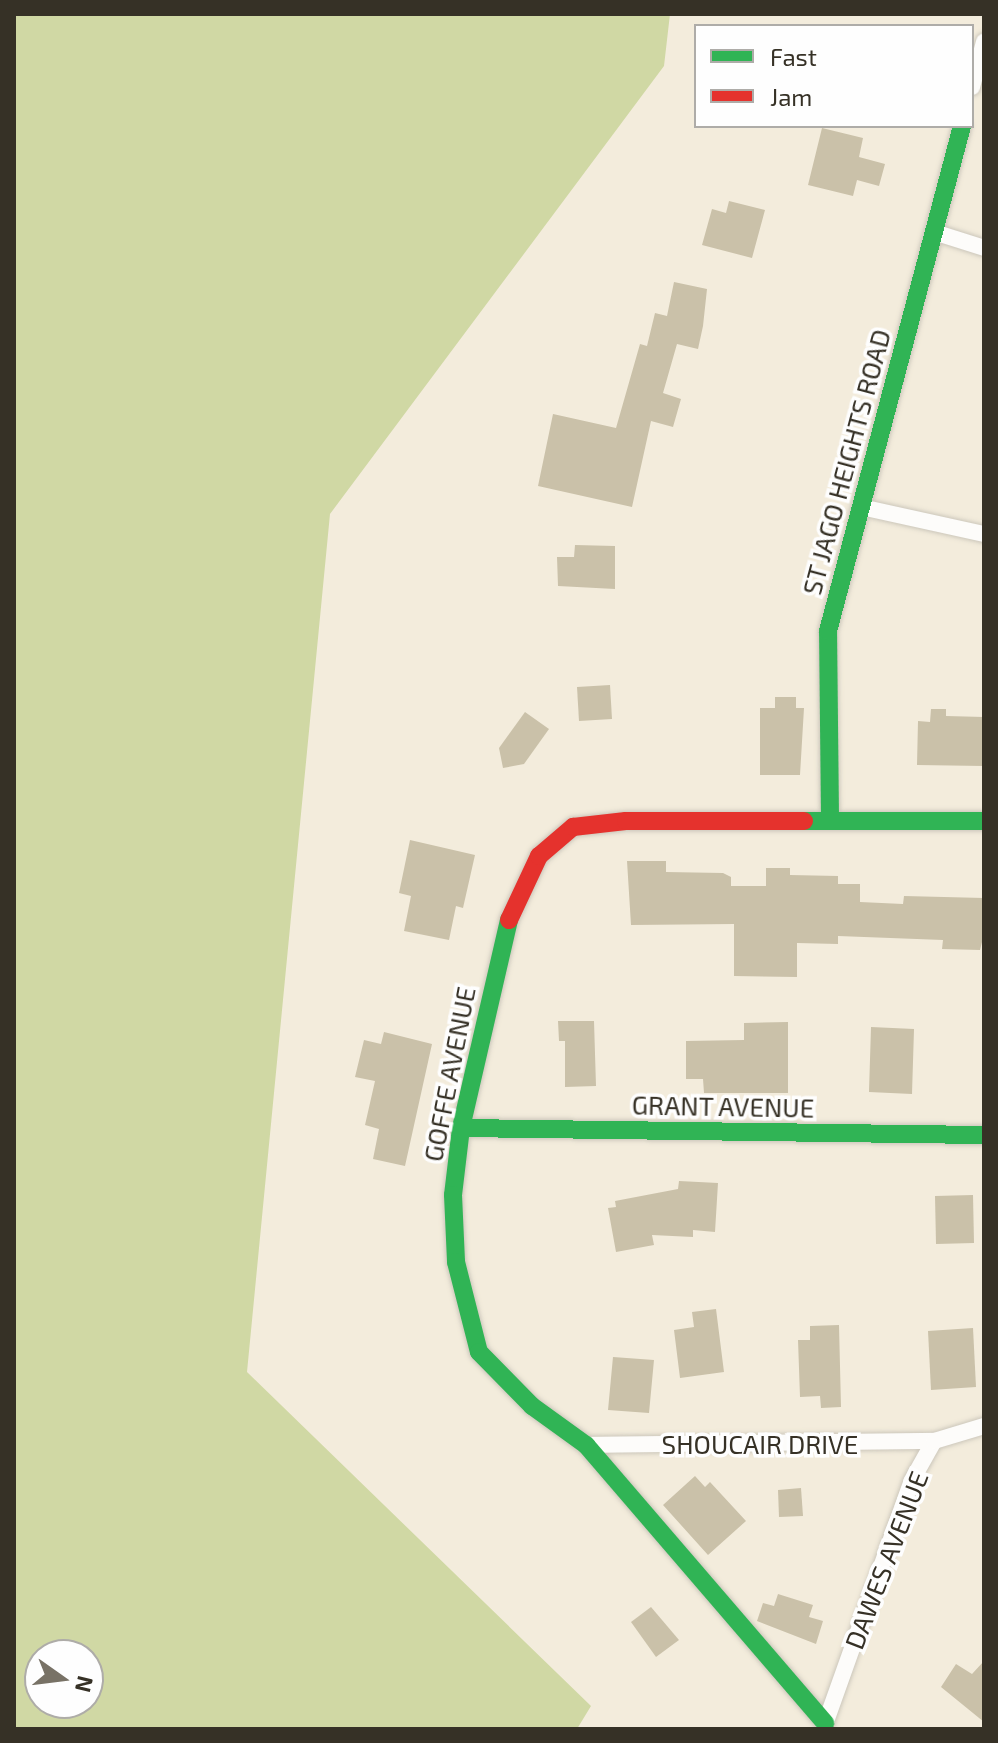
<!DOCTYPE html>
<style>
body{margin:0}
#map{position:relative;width:998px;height:1743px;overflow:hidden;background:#f3ecdc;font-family:"Exo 2",sans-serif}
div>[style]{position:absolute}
.forest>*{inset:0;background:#d0d8a4}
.building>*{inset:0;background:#cac1a9}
.roads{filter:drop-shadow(0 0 2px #ccc7bb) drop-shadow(0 0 2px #ccc7bb)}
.street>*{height:16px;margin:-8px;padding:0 8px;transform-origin:8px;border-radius:8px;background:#fdfcfa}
.fast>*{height:18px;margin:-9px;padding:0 9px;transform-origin:9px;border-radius:9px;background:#30b455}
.jam>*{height:18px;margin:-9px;padding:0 9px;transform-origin:9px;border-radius:9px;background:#e5322d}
span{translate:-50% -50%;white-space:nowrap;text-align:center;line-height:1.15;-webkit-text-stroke:7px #fefefe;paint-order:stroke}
.street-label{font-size:26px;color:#363126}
.frame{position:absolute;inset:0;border:16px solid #363126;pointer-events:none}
.legend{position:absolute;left:694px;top:24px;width:280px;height:104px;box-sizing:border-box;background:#fefefe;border:2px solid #aeaca8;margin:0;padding:10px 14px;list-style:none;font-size:24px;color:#363126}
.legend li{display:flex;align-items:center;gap:16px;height:40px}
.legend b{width:40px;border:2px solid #aeaca8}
.north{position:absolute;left:24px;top:1639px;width:80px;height:80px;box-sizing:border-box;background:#fefefe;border:2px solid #aeaca8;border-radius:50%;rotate:104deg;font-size:22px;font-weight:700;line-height:32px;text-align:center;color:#363126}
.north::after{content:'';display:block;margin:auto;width:28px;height:36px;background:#787266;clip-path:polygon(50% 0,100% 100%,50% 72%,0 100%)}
</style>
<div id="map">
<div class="forest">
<div style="clip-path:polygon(evenodd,14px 14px,670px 14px,664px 66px,330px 514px,247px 1372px,591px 1706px,577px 1729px,14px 1729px,14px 14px,40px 1655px,88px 1655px,88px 1703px,40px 1703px,40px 1655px)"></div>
</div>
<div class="building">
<div style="clip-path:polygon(822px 128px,863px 138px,859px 157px,885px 164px,879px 186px,857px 180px,853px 196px,808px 185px)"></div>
<div style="clip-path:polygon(729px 201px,765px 210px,752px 258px,702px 245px,712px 209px,726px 213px)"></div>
<div style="clip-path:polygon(674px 282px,707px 289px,703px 326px,698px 349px,677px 344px,663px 393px,681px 399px,673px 427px,651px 421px,632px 507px,538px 486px,553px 414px,616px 428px,640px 344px,647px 346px,655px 313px,667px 316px)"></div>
<div style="clip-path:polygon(575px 545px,615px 546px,615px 589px,558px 586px,557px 557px,574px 557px)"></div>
<div style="clip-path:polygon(610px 685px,612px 719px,579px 721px,577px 687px)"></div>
<div style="clip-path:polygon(775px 697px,796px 697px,796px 708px,804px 708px,800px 775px,760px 775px,760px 708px,775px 708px)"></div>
<div style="clip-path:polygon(931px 709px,946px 709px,946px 716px,984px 717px,984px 766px,917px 765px,918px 721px,930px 722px)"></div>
<div style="clip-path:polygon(525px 712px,549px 729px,524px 764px,503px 768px,499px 748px)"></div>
<div style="clip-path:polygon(410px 840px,475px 855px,463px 908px,456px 906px,449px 940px,404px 931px,411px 896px,399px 893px)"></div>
<div style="clip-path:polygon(627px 861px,666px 861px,666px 872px,723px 873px,731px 877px,731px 886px,766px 886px,766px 868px,790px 868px,790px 875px,838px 876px,838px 884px,860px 884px,860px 902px,903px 904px,904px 896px,984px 898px,984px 934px,980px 950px,942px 949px,943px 940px,838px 936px,838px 944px,797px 943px,797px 977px,734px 976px,734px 924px,631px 925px)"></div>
<div style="clip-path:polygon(558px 1021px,594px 1021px,596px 1086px,565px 1087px,565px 1041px,559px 1041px)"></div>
<div style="clip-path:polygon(788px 1022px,788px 1093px,704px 1093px,703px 1079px,686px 1079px,686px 1041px,744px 1040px,744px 1023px)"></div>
<div style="clip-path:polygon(871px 1027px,914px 1029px,912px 1094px,869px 1092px)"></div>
<div style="clip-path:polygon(384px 1032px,432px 1044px,405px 1166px,373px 1159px,379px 1129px,365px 1125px,375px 1081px,355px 1077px,364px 1040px,381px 1044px)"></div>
<div style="clip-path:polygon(679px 1181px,718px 1183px,715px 1232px,693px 1230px,693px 1237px,652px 1235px,654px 1245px,616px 1252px,608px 1208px,616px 1207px,615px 1201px,678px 1189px)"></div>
<div style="clip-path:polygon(973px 1195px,974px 1243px,936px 1244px,935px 1196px)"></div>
<div style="clip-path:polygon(716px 1309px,724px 1372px,680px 1378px,674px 1330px,694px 1327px,692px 1312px)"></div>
<div style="clip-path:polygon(839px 1325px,841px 1407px,821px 1408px,820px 1396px,800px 1397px,798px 1340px,810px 1340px,810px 1326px)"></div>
<div style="clip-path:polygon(973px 1328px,976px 1387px,931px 1390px,928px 1331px)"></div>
<div style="clip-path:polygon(613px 1357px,654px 1360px,649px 1413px,608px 1410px)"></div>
<div style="clip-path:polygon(695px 1476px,705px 1487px,710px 1482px,746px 1521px,708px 1555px,663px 1505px)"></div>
<div style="clip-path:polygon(801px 1488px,803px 1516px,779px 1517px,778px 1490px)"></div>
<div style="clip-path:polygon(778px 1594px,813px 1605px,809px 1617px,823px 1621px,816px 1644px,757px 1621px,763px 1603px,774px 1606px)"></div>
<div style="clip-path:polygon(651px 1607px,679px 1640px,656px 1657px,631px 1622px)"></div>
<div style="clip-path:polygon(984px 1661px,984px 1722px,941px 1687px,956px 1664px,972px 1674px)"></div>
</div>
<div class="roads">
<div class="street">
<div style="left:972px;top:87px;width:47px;rotate:-75.1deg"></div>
<div style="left:934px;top:232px;width:52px;rotate:17.7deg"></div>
<div style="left:861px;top:507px;width:126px;rotate:12.4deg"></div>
<div style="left:586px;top:1445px;width:348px;rotate:-0.7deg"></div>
<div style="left:824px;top:1727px;width:260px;rotate:-70.4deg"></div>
<div style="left:911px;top:1482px;width:47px;rotate:-60.7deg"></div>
<div style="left:934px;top:1441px;width:52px;rotate:-16.7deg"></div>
</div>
<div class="fast">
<div style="left:830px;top:818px;width:187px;rotate:-90.6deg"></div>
<div style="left:828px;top:631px;width:522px;rotate:-75.14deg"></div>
<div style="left:804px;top:821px;width:180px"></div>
<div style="left:509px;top:920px;width:213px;rotate:103deg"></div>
<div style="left:461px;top:1128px;width:67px;rotate:96.8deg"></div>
<div style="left:453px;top:1195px;width:67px;rotate:87.4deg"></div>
<div style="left:456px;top:1262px;width:93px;rotate:75.7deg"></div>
<div style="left:479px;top:1352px;width:76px;rotate:45.5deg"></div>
<div style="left:532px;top:1406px;width:67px;rotate:35.8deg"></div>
<div style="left:586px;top:1445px;width:367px;rotate:49.3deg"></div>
<div style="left:461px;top:1128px;width:523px;rotate:0.77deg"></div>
</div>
<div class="jam">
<div style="left:509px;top:920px;width:71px;rotate:-64.9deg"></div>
<div style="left:539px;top:856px;width:45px;rotate:-40.5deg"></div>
<div style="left:573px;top:827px;width:53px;rotate:-6.5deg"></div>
<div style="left:626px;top:821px;width:178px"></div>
</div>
</div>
<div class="street-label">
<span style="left:846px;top:462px;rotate:-75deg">ST JAGO HEIGHTS ROAD</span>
<span style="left:449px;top:1074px;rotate:-79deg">GOFFE AVENUE</span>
<span style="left:723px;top:1106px;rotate:1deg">GRANT AVENUE</span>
<span style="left:760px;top:1444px">SHOUCAIR DRIVE</span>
<span style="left:886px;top:1560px;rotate:-69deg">DAWES AVENUE</span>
</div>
<div class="frame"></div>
<ul class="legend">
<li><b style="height:10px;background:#30b455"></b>Fast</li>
<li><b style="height:10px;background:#e5322d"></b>Jam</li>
</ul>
<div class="north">N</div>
</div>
